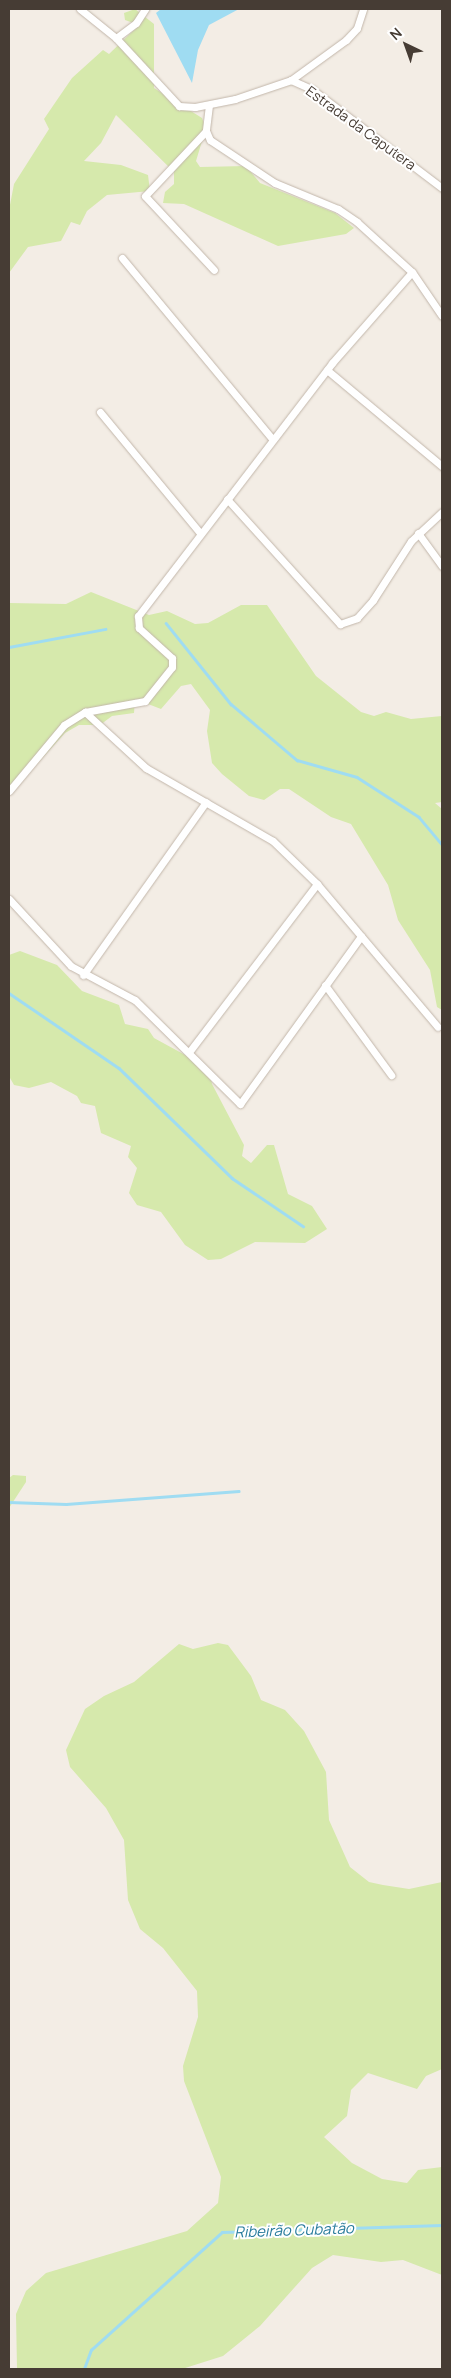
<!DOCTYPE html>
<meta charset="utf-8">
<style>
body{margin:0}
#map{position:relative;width:451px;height:2378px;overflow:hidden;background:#f3ede5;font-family:Manrope,sans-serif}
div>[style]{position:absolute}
.green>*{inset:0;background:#d6e9ac}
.water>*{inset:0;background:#9fdcf2}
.stream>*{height:2.5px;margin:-1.25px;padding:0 1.25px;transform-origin:1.25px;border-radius:1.25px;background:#9fdcf2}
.roads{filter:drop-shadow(0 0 1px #c2b6aa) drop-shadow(0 0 1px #c2b6aa)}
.street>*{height:7px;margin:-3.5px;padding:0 3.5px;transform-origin:3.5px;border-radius:3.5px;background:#fff}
span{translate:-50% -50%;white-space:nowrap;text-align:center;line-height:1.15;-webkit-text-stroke:4px #fff;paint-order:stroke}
.street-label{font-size:14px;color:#463c34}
.water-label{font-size:15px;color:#277b9c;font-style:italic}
.frame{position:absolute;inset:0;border:10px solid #463c34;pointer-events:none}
.north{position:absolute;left:381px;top:20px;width:50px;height:50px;-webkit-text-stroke:4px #fff;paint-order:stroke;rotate:318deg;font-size:14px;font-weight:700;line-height:20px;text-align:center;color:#463c34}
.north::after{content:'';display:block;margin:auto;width:18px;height:22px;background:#463c34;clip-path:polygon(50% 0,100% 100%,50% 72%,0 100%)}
</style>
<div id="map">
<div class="green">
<div style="clip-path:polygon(135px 9px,154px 24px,154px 88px,202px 118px,206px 128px,196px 161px,200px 167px,246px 166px,260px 183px,335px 213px,354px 228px,346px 234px,278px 246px,184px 204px,163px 203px,165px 192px,174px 184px,174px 172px,116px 115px,101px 143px,84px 161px,121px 165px,148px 175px,150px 191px,107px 195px,87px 211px,80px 225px,71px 222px,61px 241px,28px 247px,9px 273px,9px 210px,14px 184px,49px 129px,44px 119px,72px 78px,103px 50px,109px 54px,135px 29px,136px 24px,125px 20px,124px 13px)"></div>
<div style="clip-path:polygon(91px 592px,149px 615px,167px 611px,195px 624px,208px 623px,241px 605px,267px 605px,316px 676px,361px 712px,374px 716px,386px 712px,411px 719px,442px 716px,442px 802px,435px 803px,442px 809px,442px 1010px,437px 1007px,430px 970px,398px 920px,388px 885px,351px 824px,331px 817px,289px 789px,280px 789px,264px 800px,249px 796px,222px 774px,212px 763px,207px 731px,210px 710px,191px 684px,181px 686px,161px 709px,135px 699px,134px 713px,112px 716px,100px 725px,79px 725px,65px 733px,9px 795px,9px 603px,66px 604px)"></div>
<div style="clip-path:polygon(20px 951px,57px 965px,82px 991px,119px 1005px,125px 1024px,148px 1029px,154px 1038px,209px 1068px,212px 1084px,244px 1145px,242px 1156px,251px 1163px,267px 1145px,274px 1145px,288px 1194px,312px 1206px,327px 1229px,305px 1243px,255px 1242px,221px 1259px,208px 1260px,185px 1245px,161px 1212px,137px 1205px,129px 1193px,137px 1168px,128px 1157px,131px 1146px,101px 1133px,95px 1106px,81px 1103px,77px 1096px,51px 1082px,29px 1088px,14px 1085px,10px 1078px,9px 955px)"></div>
<div style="clip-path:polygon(13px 1475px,26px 1476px,26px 1482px,9px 1508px,9px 1478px)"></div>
<div style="clip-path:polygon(218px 1643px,228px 1645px,251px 1676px,261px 1700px,285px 1710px,304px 1731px,326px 1772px,329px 1820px,350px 1867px,369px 1882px,383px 1885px,409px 1889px,442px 1882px,442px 2069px,426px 2076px,417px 2089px,368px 2073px,351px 2090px,347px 2116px,324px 2137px,352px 2163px,382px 2179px,407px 2183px,418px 2170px,442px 2167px,442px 2275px,403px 2260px,381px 2262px,333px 2255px,312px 2268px,260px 2326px,223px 2356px,182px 2369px,17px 2369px,16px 2314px,26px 2291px,46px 2273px,187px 2231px,218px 2203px,221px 2177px,184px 2081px,183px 2066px,198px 2017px,197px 1991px,163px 1948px,140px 1929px,128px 1900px,124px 1840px,106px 1808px,70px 1767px,66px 1750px,85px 1709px,104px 1696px,134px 1682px,179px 1644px,193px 1649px)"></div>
</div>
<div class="water">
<div style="clip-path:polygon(161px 9px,239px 9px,209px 25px,198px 50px,192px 83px,156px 13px)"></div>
</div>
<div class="stream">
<div style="left:166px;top:623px;width:104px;rotate:51.3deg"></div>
<div style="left:231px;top:704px;width:87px;rotate:40.3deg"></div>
<div style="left:297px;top:760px;width:62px;rotate:15.8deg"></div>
<div style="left:357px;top:777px;width:74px;rotate:32.8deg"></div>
<div style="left:419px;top:817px;width:35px;rotate:50deg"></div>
<div style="left:9px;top:647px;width:98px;rotate:-10.6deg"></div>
<div style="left:9px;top:993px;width:133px;rotate:34.3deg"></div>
<div style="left:119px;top:1068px;width:158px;rotate:44.2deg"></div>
<div style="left:232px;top:1178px;width:86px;rotate:34.1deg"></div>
<div style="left:9px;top:1502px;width:57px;rotate:2deg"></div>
<div style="left:66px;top:1504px;width:173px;rotate:-4.3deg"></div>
<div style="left:84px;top:2369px;width:20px;rotate:-70deg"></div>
<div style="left:91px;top:2350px;width:176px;rotate:-42deg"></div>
<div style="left:222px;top:2232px;width:220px;rotate:-1.8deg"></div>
</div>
<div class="roads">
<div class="street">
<div style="left:80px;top:9px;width:46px;rotate:38.9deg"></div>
<div style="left:116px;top:38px;width:93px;rotate:47.2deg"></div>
<div style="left:179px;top:106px;width:16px;rotate:4deg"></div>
<div style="left:195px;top:107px;width:41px;rotate:-11.3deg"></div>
<div style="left:235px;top:99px;width:59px;rotate:-18.7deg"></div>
<div style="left:291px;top:80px;width:24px;rotate:24deg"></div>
<div style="left:313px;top:90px;width:162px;rotate:37.2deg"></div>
<div style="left:116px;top:38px;width:25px;rotate:-37deg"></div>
<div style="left:136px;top:23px;width:17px;rotate:-57deg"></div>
<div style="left:291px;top:80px;width:68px;rotate:-36deg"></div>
<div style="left:346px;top:40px;width:16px;rotate:-47deg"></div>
<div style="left:357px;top:28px;width:20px;rotate:-72deg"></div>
<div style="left:209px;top:105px;width:26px;rotate:97deg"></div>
<div style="left:206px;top:131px;width:10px;rotate:66deg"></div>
<div style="left:210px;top:140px;width:78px;rotate:33.5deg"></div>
<div style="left:275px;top:183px;width:68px;rotate:22.4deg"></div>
<div style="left:338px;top:209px;width:23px;rotate:34deg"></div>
<div style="left:357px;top:222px;width:74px;rotate:42.3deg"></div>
<div style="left:412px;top:272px;width:53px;rotate:55.7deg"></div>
<div style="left:206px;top:131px;width:89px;rotate:133.2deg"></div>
<div style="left:145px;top:196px;width:101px;rotate:47deg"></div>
<div style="left:122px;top:258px;width:236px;rotate:50.3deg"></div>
<div style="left:327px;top:370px;width:150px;rotate:39.9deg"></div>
<div style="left:100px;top:412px;width:158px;rotate:50.4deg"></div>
<div style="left:227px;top:499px;width:169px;rotate:47.9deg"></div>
<div style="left:340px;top:624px;width:18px;rotate:-19deg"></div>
<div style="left:357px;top:618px;width:24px;rotate:-48deg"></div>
<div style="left:373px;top:600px;width:70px;rotate:-57.2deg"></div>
<div style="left:411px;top:541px;width:42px;rotate:-43.1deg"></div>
<div style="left:418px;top:533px;width:41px;rotate:54deg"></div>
<div style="left:85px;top:712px;width:83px;rotate:42.6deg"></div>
<div style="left:146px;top:768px;width:146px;rotate:29.9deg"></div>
<div style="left:273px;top:841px;width:62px;rotate:44.3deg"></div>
<div style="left:317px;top:884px;width:187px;rotate:49.8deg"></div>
<div style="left:9px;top:791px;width:86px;rotate:-50.2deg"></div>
<div style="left:64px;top:725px;width:25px;rotate:-32deg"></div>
<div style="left:85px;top:712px;width:61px;rotate:-10.4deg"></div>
<div style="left:145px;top:701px;width:43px;rotate:-51.5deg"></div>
<div style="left:172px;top:667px;width:9px;rotate:-90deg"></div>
<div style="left:172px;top:658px;width:45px;rotate:-137.7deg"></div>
<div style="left:139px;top:628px;width:12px;rotate:-95deg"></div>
<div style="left:138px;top:616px;width:319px;rotate:-52.5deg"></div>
<div style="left:332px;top:363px;width:121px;rotate:-48.7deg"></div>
<div style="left:9px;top:899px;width:91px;rotate:47.2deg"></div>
<div style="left:71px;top:966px;width:72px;rotate:28deg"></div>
<div style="left:135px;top:1000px;width:148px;rotate:44.7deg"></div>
<div style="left:240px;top:1104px;width:207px;rotate:-54.2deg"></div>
<div style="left:83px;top:975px;width:212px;rotate:-54.6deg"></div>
<div style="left:325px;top:985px;width:112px;rotate:53.7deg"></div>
<div style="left:189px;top:1052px;width:211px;rotate:-52.7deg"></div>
</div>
</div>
<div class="street-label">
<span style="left:361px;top:128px;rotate:36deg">Estrada da Caputera</span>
</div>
<div class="water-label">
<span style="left:294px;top:2230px;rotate:-2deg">Ribeirão Cubatão</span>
</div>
<div class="frame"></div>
<div class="north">N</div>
</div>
